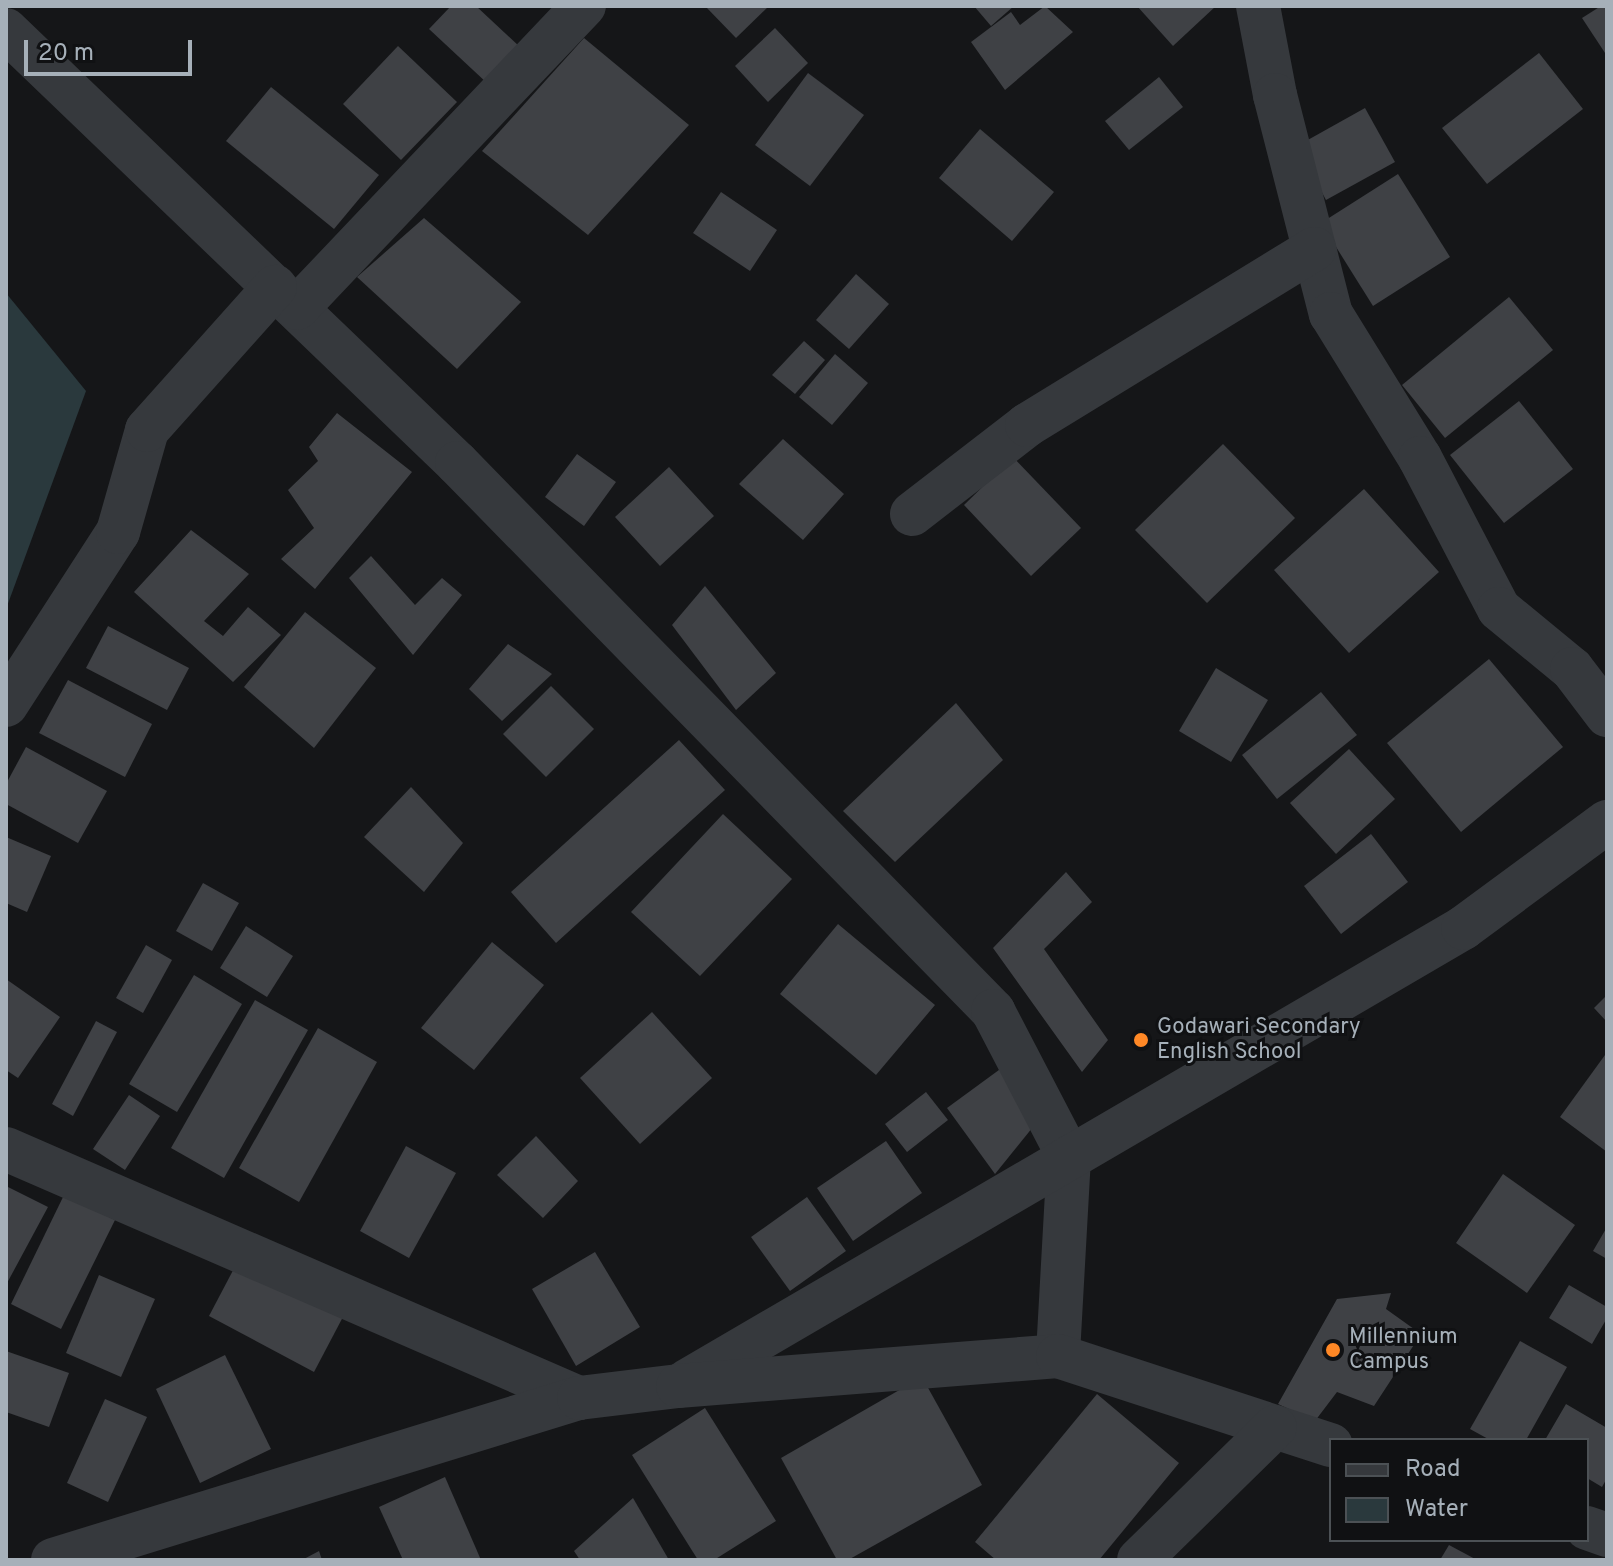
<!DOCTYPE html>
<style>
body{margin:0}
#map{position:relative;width:1613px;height:1566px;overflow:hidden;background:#151618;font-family:Overpass,sans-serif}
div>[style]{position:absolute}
.water>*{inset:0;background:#2a393d}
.building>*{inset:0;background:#3f4145}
.minor>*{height:44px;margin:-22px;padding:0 22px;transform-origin:22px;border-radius:22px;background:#36393d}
.dots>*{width:22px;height:22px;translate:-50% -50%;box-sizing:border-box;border:4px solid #101113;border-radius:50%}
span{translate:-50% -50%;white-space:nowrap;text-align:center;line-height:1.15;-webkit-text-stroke:6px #101113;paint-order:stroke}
.poi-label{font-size:22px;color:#a6b0b9}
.left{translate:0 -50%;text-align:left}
.frame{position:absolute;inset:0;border:8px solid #a6b0b9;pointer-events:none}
.legend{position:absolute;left:1329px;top:1438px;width:260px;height:104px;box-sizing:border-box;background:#101113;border:2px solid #4c5155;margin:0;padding:10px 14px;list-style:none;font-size:24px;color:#a6b0b9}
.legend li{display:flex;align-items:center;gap:16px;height:40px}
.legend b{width:40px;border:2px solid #4c5155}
.scale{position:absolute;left:24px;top:40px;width:168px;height:36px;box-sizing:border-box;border:4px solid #a6b0b9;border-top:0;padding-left:10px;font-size:24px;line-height:28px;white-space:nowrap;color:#a6b0b9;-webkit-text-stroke:6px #101113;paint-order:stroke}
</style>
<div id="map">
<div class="water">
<div style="clip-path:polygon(6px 293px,86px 391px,6px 609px)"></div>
</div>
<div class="building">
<div style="clip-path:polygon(451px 6px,476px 6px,521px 48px,488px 84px,429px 29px)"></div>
<div style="clip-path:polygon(705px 6px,769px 6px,736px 38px)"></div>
<div style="clip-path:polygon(974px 6px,1014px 6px,991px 26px)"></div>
<div style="clip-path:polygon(1045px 6px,1073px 32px,1005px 90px,971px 42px,1011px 12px,1020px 25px)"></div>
<div style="clip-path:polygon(1137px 6px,1216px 6px,1173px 46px)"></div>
<div style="clip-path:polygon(1601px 6px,1607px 6px,1607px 56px,1582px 18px)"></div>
<div style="clip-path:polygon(775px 28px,808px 63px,768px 102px,735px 66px)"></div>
<div style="clip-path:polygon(584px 38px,689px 125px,588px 235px,482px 151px)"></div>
<div style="clip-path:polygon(398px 46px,457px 102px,401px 160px,343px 104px)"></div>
<div style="clip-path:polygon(1539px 53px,1583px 109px,1487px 184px,1442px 128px)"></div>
<div style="clip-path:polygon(808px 73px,864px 115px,810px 186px,755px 145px)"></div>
<div style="clip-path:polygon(1159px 77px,1183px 107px,1129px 150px,1105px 121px)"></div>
<div style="clip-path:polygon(271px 87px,379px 175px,334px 229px,226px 141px)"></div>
<div style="clip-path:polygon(1365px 108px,1395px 162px,1326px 200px,1297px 146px)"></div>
<div style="clip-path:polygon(980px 129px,1054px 192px,1012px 241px,939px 178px)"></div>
<div style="clip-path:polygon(1398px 174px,1450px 257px,1373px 306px,1321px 223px)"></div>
<div style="clip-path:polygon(721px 192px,777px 230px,750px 271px,693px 233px)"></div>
<div style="clip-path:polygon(424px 218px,521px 302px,457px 369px,357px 277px)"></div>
<div style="clip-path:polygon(856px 274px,889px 304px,849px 349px,816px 320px)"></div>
<div style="clip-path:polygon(1509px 297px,1553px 350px,1445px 438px,1402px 385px)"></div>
<div style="clip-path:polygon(804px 341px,825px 360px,795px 394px,772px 375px)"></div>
<div style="clip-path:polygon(835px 354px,868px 383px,832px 425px,799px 397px)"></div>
<div style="clip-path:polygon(1519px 401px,1573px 469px,1504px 523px,1450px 455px)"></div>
<div style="clip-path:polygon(337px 413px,412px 472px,315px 589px,281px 559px,314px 528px,288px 490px,318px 461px,309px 447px)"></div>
<div style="clip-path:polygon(783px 439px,844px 494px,803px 540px,739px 484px)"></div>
<div style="clip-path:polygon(1223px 444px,1295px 518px,1207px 603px,1135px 530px)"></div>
<div style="clip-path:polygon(577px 454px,616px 482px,584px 526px,545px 497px)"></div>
<div style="clip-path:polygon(1013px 457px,1081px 528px,1031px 576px,964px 505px)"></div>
<div style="clip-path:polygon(669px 467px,714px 516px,660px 566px,615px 517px)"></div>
<div style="clip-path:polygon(1364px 489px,1439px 572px,1349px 653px,1274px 570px)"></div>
<div style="clip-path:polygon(191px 530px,249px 574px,204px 621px,223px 636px,248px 607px,281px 635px,233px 682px,134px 592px)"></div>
<div style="clip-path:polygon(371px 556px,415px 605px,442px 578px,462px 595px,413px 655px,349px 578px)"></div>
<div style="clip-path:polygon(705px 586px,776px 673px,736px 710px,672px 625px)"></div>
<div style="clip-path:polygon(305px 612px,376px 668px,314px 748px,244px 687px)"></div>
<div style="clip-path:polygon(108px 626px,189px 668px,167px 710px,86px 668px)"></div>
<div style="clip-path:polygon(508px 644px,552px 674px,502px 721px,469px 689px)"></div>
<div style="clip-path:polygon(1489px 659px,1563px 747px,1461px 832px,1387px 743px)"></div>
<div style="clip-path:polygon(1216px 668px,1268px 700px,1231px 762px,1179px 731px)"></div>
<div style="clip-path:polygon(68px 680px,152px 724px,125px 777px,39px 733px)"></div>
<div style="clip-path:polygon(551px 686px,594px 729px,546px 777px,503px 734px)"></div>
<div style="clip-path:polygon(1321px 692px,1357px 735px,1277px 799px,1242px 755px)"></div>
<div style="clip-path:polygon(956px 703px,1003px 760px,895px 862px,843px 811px)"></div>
<div style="clip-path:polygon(679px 740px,725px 790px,556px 943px,511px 892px)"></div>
<div style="clip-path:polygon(26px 747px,107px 791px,78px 843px,6px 804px,6px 784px)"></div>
<div style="clip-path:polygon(1349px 749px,1395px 799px,1336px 854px,1290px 803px)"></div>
<div style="clip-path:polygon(411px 787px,463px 843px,424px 892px,364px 837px)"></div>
<div style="clip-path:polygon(723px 814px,792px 879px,700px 976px,631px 912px)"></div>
<div style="clip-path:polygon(1371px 834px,1408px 882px,1341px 934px,1304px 886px)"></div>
<div style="clip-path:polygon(6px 837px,51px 856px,27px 912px,6px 903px)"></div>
<div style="clip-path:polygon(1066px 872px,1092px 902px,1044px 949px,1108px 1040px,1082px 1072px,993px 948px)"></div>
<div style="clip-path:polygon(203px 883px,239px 903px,212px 951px,176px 931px)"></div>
<div style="clip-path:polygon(838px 924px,935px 1005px,876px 1075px,780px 994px)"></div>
<div style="clip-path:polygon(246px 926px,293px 956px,267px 997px,220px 968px)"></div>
<div style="clip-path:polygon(492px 942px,544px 985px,474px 1070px,421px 1028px)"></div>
<div style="clip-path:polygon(146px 945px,172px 960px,143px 1013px,116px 998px)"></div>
<div style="clip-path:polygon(194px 975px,242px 1004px,177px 1112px,129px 1084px)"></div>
<div style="clip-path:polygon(6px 979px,60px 1017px,18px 1078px,6px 1070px)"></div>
<div style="clip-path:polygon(1607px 995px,1607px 1022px,1594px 1008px)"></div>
<div style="clip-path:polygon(255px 1000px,308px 1030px,224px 1178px,171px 1148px)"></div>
<div style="clip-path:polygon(652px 1012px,712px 1078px,640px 1144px,580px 1078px)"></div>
<div style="clip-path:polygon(96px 1021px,117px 1032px,73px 1116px,52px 1104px)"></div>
<div style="clip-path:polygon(318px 1028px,377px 1062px,299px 1202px,239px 1168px)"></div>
<div style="clip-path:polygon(1605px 1055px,1607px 1056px,1607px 1152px,1560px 1117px)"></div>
<div style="clip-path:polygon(1003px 1067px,1041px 1117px,995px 1174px,947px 1108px)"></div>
<div style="clip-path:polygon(926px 1092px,948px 1120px,907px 1152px,885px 1124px)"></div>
<div style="clip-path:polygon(129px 1095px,160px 1116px,125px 1170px,93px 1149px)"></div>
<div style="clip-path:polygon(536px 1136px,578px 1181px,543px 1218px,497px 1175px)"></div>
<div style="clip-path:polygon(886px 1141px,922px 1193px,853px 1241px,817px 1188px)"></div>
<div style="clip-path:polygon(406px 1146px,456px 1173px,409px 1258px,360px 1231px)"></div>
<div style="clip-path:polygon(1503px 1174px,1575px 1225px,1527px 1293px,1456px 1243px)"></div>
<div style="clip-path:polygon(6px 1186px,48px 1207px,6px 1285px)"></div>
<div style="clip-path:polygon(64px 1195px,115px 1220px,61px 1329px,11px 1304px)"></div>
<div style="clip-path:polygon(807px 1197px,846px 1251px,790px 1291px,751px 1237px)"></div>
<div style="clip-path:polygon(1607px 1227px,1607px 1259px,1593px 1251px)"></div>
<div style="clip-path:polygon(595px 1252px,640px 1327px,576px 1366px,532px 1289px)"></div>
<div style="clip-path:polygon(239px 1259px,344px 1315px,314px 1372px,209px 1316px)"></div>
<div style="clip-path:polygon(99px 1275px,155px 1299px,121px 1377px,66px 1353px)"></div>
<div style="clip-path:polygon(1569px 1285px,1607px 1307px,1607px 1318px,1592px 1344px,1549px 1318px)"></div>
<div style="clip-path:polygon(1391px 1293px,1386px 1309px,1421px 1334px,1374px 1406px,1337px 1392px,1315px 1421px,1278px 1404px,1337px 1299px)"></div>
<div style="clip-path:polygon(1520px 1341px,1567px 1367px,1526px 1440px,1490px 1440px,1470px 1429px)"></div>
<div style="clip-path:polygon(6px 1351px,69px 1373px,49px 1427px,6px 1412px)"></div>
<div style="clip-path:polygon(225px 1355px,271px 1449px,200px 1483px,156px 1389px)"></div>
<div style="clip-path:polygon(922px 1377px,982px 1485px,848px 1560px,837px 1560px,781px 1458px)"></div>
<div style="clip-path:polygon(1097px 1394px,1179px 1463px,1099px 1560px,996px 1560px,975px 1542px)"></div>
<div style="clip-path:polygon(105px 1399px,147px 1417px,108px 1502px,67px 1483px)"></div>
<div style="clip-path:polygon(1566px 1404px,1607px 1428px,1607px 1478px,1602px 1487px,1587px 1478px,1587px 1440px,1545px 1440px)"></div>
<div style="clip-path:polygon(705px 1408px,776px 1521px,714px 1560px,698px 1560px,632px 1455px)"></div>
<div style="clip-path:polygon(445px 1477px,481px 1560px,403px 1560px,379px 1507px)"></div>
<div style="clip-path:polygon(633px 1498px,669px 1560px,580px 1560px,574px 1551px)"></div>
<div style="clip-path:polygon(1449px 1545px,1477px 1560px,1440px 1560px)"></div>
<div style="clip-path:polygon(319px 1551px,322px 1560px,302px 1560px)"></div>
</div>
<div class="minor">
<div style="left:1258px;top:6px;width:91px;rotate:79.2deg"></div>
<div style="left:1275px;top:95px;width:226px;rotate:75.7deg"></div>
<div style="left:1331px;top:314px;width:169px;rotate:58.3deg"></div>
<div style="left:1420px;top:458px;width:170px;rotate:62.4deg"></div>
<div style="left:1499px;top:609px;width:94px;rotate:39.4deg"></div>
<div style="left:1572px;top:669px;width:58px;rotate:52.7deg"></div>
<div style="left:6px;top:30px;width:625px;rotate:43.83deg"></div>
<div style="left:457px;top:463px;width:767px;rotate:45.63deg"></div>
<div style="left:993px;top:1011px;width:165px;rotate:62.5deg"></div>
<div style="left:1069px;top:1157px;width:199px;rotate:93.2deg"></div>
<div style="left:297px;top:308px;width:417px;rotate:-46.5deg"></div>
<div style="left:912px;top:514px;width:145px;rotate:-37.7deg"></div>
<div style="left:1027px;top:425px;width:337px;rotate:-31.5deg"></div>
<div style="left:6px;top:705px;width:206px;rotate:-57.1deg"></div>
<div style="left:118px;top:532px;width:106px;rotate:-74.1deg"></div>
<div style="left:147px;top:430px;width:192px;rotate:-48.2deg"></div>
<div style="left:6px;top:1149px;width:625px;rotate:23.49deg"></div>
<div style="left:687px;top:1381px;width:899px;rotate:-30.27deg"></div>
<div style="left:1463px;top:928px;width:179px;rotate:-36.4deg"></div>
<div style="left:1587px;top:1528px;width:21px;rotate:19deg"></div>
<div style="left:53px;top:1560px;width:550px;rotate:-17.12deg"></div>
<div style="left:579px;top:1398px;width:100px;rotate:-6.9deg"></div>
<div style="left:678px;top:1386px;width:381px;rotate:-4.5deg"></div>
<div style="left:1058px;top:1356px;width:287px;rotate:18.1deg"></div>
<div style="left:1139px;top:1560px;width:190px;rotate:-44.4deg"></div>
</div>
<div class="dots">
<div style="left:1141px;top:1040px;background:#ff8826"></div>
<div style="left:1333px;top:1350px;background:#ff8826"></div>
</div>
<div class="poi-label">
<span class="left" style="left:1157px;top:1040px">Godawari Secondary<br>English School</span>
<span class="left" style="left:1349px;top:1350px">Millennium<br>Campus</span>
</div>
<div class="frame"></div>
<ul class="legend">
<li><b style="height:10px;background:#36393d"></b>Road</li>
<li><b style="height:22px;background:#2a393d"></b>Water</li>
</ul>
<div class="scale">20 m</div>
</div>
